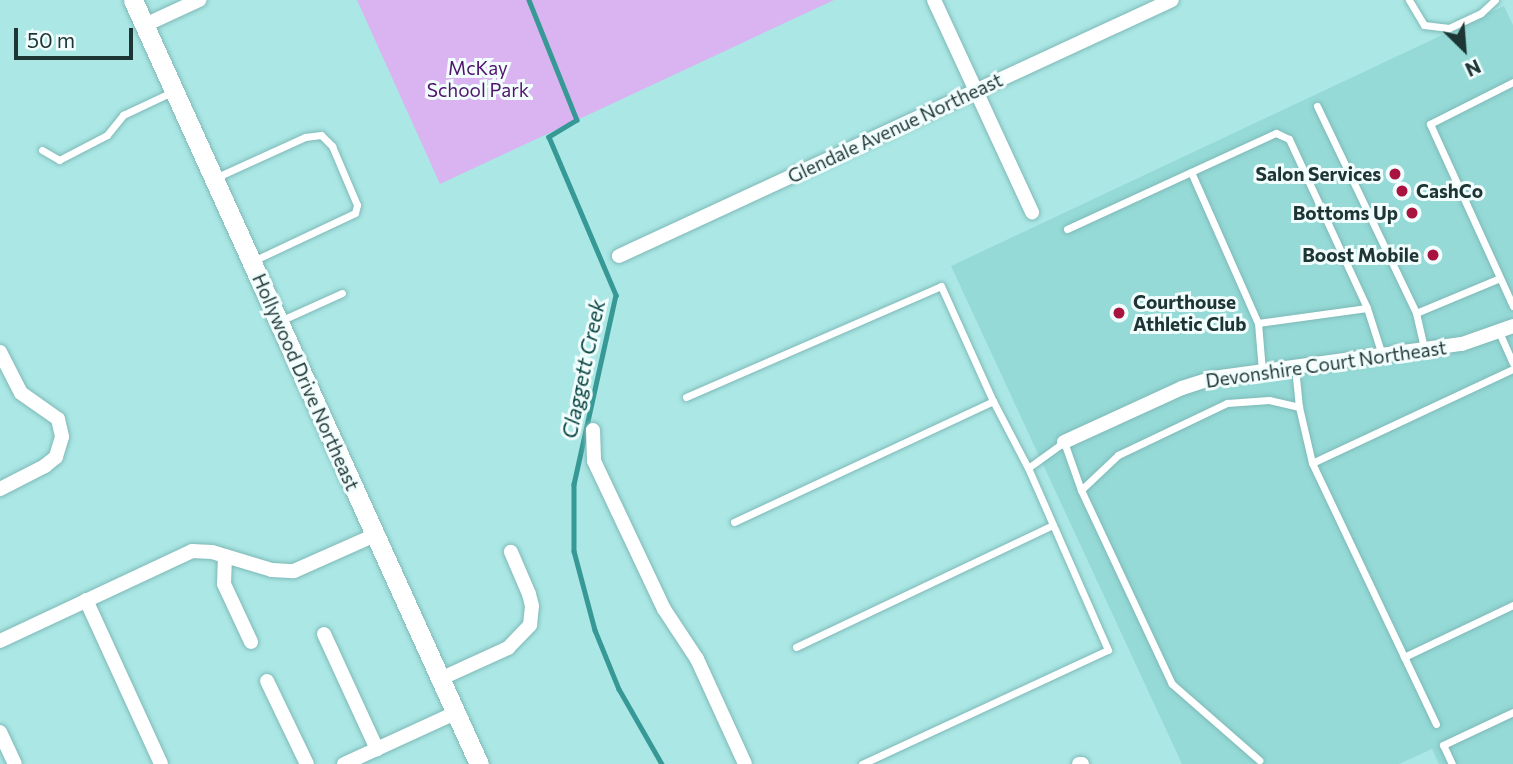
<!DOCTYPE html>
<style>
body{margin:0}
#map{position:relative;width:1513px;height:764px;overflow:hidden;background:#abe7e5;font-family:Commissioner,sans-serif}
div>[style]{position:absolute}
.built>*{inset:0;background:#95dad7}
.green>*{inset:0;background:#dab3f1}
.stream>*{height:4.5px;margin:-2.25px;padding:0 2.25px;transform-origin:2.25px;border-radius:2.25px;background:#379996}
.roads{filter:drop-shadow(0 0 2px #7eb9b7) drop-shadow(0 0 2px #7eb9b7)}
.lane>*{height:7px;margin:-3.5px;padding:0 3.5px;transform-origin:3.5px;border-radius:3.5px;background:#fff}
.street>*{height:14px;margin:-7px;padding:0 7px;transform-origin:7px;border-radius:7px;background:#fff}
.secondary>*{height:19px;margin:-9.5px;padding:0 9.5px;transform-origin:9.5px;border-radius:9.5px;background:#fff}
.dots>*{width:19px;height:19px;translate:-50% -50%;box-sizing:border-box;border:4px solid #f2fefd;border-radius:50%}
span{translate:-50% -50%;white-space:nowrap;text-align:center;line-height:1.15;-webkit-text-stroke:6px #f2fefd;paint-order:stroke}
.park-label{font-size:19px;color:#50156b}
.street-label{font-size:19px;color:#1d3534}
.poi-label{font-size:19px;color:#1d3534;font-weight:700}
.right{translate:-100% -50%;text-align:right}
.left{translate:0 -50%;text-align:left}
.water-label{font-size:21px;color:#0c4745;font-style:italic}
.north{position:absolute;left:1429px;top:14px;width:70px;height:70px;-webkit-text-stroke:5px #f2fefd;paint-order:stroke;rotate:155deg;font-size:19px;font-weight:700;line-height:28px;text-align:center;color:#1d3534}
.north::after{content:'';display:block;margin:auto;width:24px;height:32px;background:#1d3534;clip-path:polygon(50% 0,100% 100%,50% 72%,0 100%)}
.scale{position:absolute;left:14px;top:28px;width:119px;height:32px;box-sizing:border-box;border:4px solid #1d3534;border-top:0;padding-left:9px;font-size:21px;line-height:24px;white-space:nowrap;color:#1d3534;-webkit-text-stroke:5px #f2fefd;paint-order:stroke}
</style>
<div id="map">
<div class="built">
<div style="clip-path:polygon(1504px 6px,1513px 25px,1513px 764px,1439px 764px,1432px 749px,1399px 764px,1182px 764px,951px 266px)"></div>
</div>
<div class="green">
<div style="clip-path:polygon(357px 0,834px 0,440px 184px)"></div>
</div>
<div class="stream">
<div style="left:529px;top:0;width:129px;rotate:68.2deg"></div>
<div style="left:577px;top:120px;width:33px;rotate:149deg"></div>
<div style="left:549px;top:137px;width:172px;rotate:67deg"></div>
<div style="left:616px;top:295px;width:194px;rotate:102.5deg"></div>
<div style="left:574px;top:484px;width:67px;rotate:90deg"></div>
<div style="left:574px;top:551px;width:82px;rotate:75.1deg"></div>
<div style="left:595px;top:630px;width:64px;rotate:67.9deg"></div>
<div style="left:619px;top:689px;width:86px;rotate:60.2deg"></div>
</div>
<div class="roads">
<div class="lane">
<div style="left:1409px;top:0;width:29px;rotate:59deg"></div>
<div style="left:1424px;top:25px;width:25px;rotate:7deg"></div>
<div style="left:1449px;top:28px;width:35px;rotate:-25deg"></div>
<div style="left:1481px;top:13px;width:19px;rotate:-43deg"></div>
<div style="left:1513px;top:82px;width:93px;rotate:153.2deg"></div>
<div style="left:1430px;top:124px;width:200px;rotate:65.5deg"></div>
<div style="left:1317px;top:106px;width:229px;rotate:64.4deg"></div>
<div style="left:1416px;top:313px;width:37px;rotate:77deg"></div>
<div style="left:42px;top:150px;width:20px;rotate:30deg"></div>
<div style="left:59px;top:160px;width:54px;rotate:-27.5deg"></div>
<div style="left:107px;top:135px;width:26px;rotate:-51deg"></div>
<div style="left:123px;top:115px;width:56px;rotate:-25.2deg"></div>
<div style="left:1191px;top:172px;width:165px;rotate:66.1deg"></div>
<div style="left:1258px;top:323px;width:48px;rotate:85.2deg"></div>
<div style="left:215px;top:178px;width:99px;rotate:-24.5deg"></div>
<div style="left:305px;top:137px;width:16px;rotate:-7deg"></div>
<div style="left:321px;top:135px;width:16px;rotate:45deg"></div>
<div style="left:332px;top:146px;width:64px;rotate:67deg"></div>
<div style="left:357px;top:205px;width:8px;rotate:104deg"></div>
<div style="left:355px;top:213px;width:113px;rotate:154.8deg"></div>
<div style="left:1067px;top:229px;width:230px;rotate:-24.7deg"></div>
<div style="left:1276px;top:133px;width:14px;rotate:25deg"></div>
<div style="left:1289px;top:139px;width:186px;rotate:65.2deg"></div>
<div style="left:1367px;top:308px;width:49px;rotate:72.3deg"></div>
<div style="left:1416px;top:313px;width:91px;rotate:-22.6deg"></div>
<div style="left:280px;top:321px;width:68px;rotate:-24.3deg"></div>
<div style="left:1258px;top:323px;width:110px;rotate:-7.8deg"></div>
<div style="left:1499px;top:332px;width:34px;rotate:66deg"></div>
<div style="left:1295px;top:367px;width:40px;rotate:84.3deg"></div>
<div style="left:1299px;top:407px;width:57px;rotate:76.9deg"></div>
<div style="left:686px;top:397px;width:278px;rotate:-23.5deg"></div>
<div style="left:941px;top:286px;width:126px;rotate:65.7deg"></div>
<div style="left:993px;top:401px;width:76px;rotate:62.4deg"></div>
<div style="left:1028px;top:468px;width:44px;rotate:-35.8deg"></div>
<div style="left:1064px;top:442px;width:51px;rotate:70.5deg"></div>
<div style="left:1081px;top:490px;width:214px;rotate:64.9deg"></div>
<div style="left:1172px;top:684px;width:116px;rotate:41.1deg"></div>
<div style="left:1081px;top:490px;width:51px;rotate:-43.4deg"></div>
<div style="left:1118px;top:455px;width:121px;rotate:-25.5deg"></div>
<div style="left:1227px;top:403px;width:42px;rotate:-4.1deg"></div>
<div style="left:1269px;top:400px;width:31px;rotate:13deg"></div>
<div style="left:734px;top:522px;width:286px;rotate:-25deg"></div>
<div style="left:796px;top:647px;width:284px;rotate:-25.4deg"></div>
<div style="left:1404px;top:657px;width:121px;rotate:-25.5deg"></div>
<div style="left:1436px;top:724px;width:289px;rotate:-115.4deg"></div>
<div style="left:1312px;top:463px;width:222px;rotate:-25.1deg"></div>
<div style="left:862px;top:764px;width:271px;rotate:-24.9deg"></div>
<div style="left:1108px;top:650px;width:199px;rotate:-113.7deg"></div>
<div style="left:1452px;top:764px;width:21px;rotate:-115deg"></div>
<div style="left:1443px;top:745px;width:77px;rotate:-25.2deg"></div>
</div>
<div class="street">
<div style="left:934px;top:0;width:234px;rotate:65.2deg"></div>
<div style="left:145px;top:25px;width:60px;rotate:-24.8deg"></div>
<div style="left:619px;top:256px;width:609px;rotate:-24.84deg"></div>
<div style="left:0;top:352px;width:46px;rotate:62.9deg"></div>
<div style="left:21px;top:393px;width:45px;rotate:35.1deg"></div>
<div style="left:58px;top:419px;width:18px;rotate:77deg"></div>
<div style="left:62px;top:437px;width:21px;rotate:107deg"></div>
<div style="left:56px;top:457px;width:14px;rotate:141deg"></div>
<div style="left:45px;top:466px;width:51px;rotate:152.9deg"></div>
<div style="left:593px;top:430px;width:31px;rotate:88deg"></div>
<div style="left:594px;top:461px;width:164px;rotate:64.7deg"></div>
<div style="left:664px;top:609px;width:60px;rotate:56.6deg"></div>
<div style="left:697px;top:659px;width:115px;rotate:65.4deg"></div>
<div style="left:1064px;top:442px;width:130px;rotate:-24.6deg"></div>
<div style="left:1182px;top:388px;width:33px;rotate:-18deg"></div>
<div style="left:1213px;top:378px;width:251px;rotate:-7.8deg"></div>
<div style="left:1462px;top:344px;width:54px;rotate:-19.4deg"></div>
<div style="left:225px;top:556px;width:28px;rotate:92deg"></div>
<div style="left:224px;top:584px;width:64px;rotate:65deg"></div>
<div style="left:86px;top:600px;width:180px;rotate:65.4deg"></div>
<div style="left:324px;top:634px;width:127px;rotate:65.3deg"></div>
<div style="left:0;top:641px;width:212px;rotate:-25.1deg"></div>
<div style="left:192px;top:551px;width:20px;rotate:3deg"></div>
<div style="left:212px;top:552px;width:63px;rotate:16.7deg"></div>
<div style="left:272px;top:570px;width:22px;rotate:3deg"></div>
<div style="left:294px;top:571px;width:89px;rotate:-24deg"></div>
<div style="left:440px;top:679px;width:75px;rotate:-24.5deg"></div>
<div style="left:508px;top:648px;width:32px;rotate:-46deg"></div>
<div style="left:530px;top:625px;width:19px;rotate:-84deg"></div>
<div style="left:532px;top:606px;width:12px;rotate:-104deg"></div>
<div style="left:529px;top:594px;width:46px;rotate:-113.2deg"></div>
<div style="left:267px;top:681px;width:92px;rotate:64.3deg"></div>
<div style="left:0;top:732px;width:35px;rotate:65deg"></div>
<div style="left:344px;top:764px;width:122px;rotate:-24.7deg"></div>
<div style="left:1079px;top:764px;width:3px"></div>
</div>
<div class="secondary">
<div style="left:133px;top:0;width:839px;rotate:65.64deg"></div>
</div>
</div>
<div class="dots">
<div style="left:1395px;top:174px;background:#a9133f"></div>
<div style="left:1402px;top:191px;background:#a9133f"></div>
<div style="left:1412px;top:213px;background:#a9133f"></div>
<div style="left:1433px;top:255px;background:#a9133f"></div>
<div style="left:1119px;top:313px;background:#a9133f"></div>
</div>
<div class="park-label">
<span style="left:478px;top:79px">McKay<br>School Park</span>
</div>
<div class="street-label">
<span style="left:895px;top:128px;rotate:-25deg">Glendale Avenue Northeast</span>
<span style="left:1326px;top:364px;rotate:-8deg">Devonshire Court Northeast</span>
<span style="left:306px;top:382px;rotate:66deg">Hollywood Drive Northeast</span>
</div>
<div class="poi-label">
<span class="right" style="left:1381px;top:174px">Salon Services</span>
<span class="left" style="left:1416px;top:191px">CashCo</span>
<span class="right" style="left:1398px;top:213px">Bottoms Up</span>
<span class="right" style="left:1419px;top:255px">Boost Mobile</span>
<span class="left" style="left:1133px;top:313px">Courthouse<br>Athletic Club</span>
</div>
<div class="water-label">
<span style="left:583px;top:369px;rotate:-78deg">Claggett Creek</span>
</div>
<div class="north">N</div>
<div class="scale">50 m</div>
</div>
